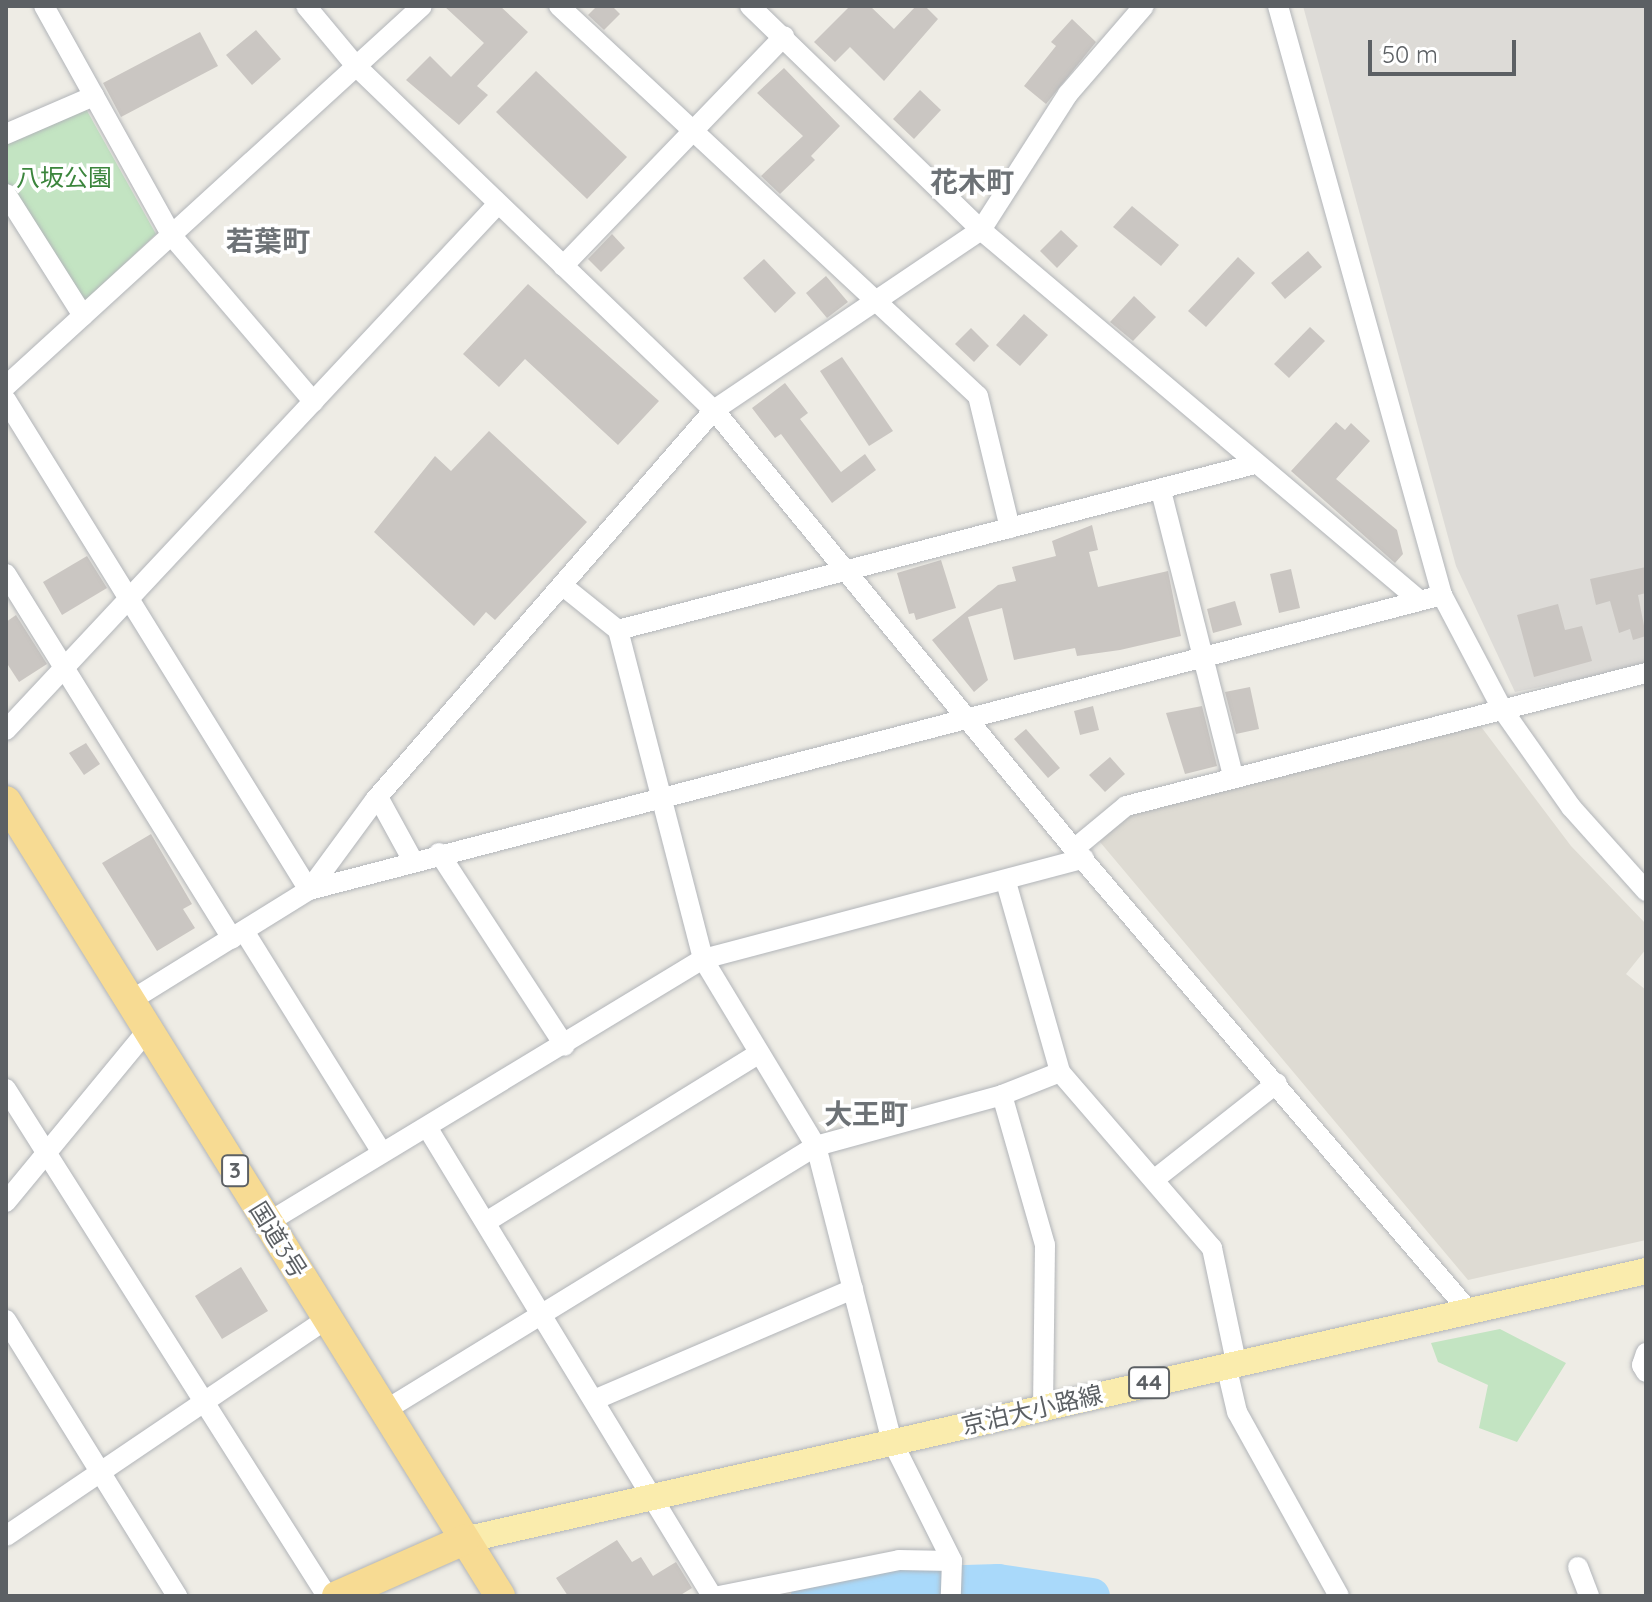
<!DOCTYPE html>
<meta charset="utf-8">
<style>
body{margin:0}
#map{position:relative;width:1652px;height:1602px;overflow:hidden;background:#eeece5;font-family:Quicksand,"Noto Sans JP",sans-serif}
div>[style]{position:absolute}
.industrial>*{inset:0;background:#dddbd7}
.education>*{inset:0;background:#dedbd3}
.green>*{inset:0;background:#c3e4c2}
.river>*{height:36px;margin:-18px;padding:0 18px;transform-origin:18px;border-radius:18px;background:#a9d9fa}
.building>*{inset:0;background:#cac6c2}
.roads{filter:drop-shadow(0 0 2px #b2b5b9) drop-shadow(0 0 2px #b2b5b9)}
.minor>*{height:20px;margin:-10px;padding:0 10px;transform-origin:10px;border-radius:10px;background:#fff}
.major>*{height:26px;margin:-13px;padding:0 13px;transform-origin:13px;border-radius:13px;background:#faecad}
.highway>*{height:30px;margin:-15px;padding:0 15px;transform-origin:15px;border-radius:15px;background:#f7db93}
span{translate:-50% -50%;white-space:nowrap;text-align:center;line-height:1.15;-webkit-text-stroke:7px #fff;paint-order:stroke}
.shield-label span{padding:2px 6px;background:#fff;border:2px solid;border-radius:6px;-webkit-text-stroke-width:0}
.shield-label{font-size:22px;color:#5c6064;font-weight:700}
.park-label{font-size:24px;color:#3b853c}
.street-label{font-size:24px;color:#5c6064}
.quarter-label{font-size:28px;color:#6d7276;font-weight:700}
.frame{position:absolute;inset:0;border:8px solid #5c6064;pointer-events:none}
.scale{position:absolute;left:1368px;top:40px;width:148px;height:36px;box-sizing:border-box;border:4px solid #5c6064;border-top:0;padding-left:10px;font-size:24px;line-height:28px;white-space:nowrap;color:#5c6064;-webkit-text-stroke:6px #fff;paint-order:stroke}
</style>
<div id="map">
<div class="industrial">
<div style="clip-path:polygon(1303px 6px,1646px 6px,1646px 666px,1515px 692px,1456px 566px)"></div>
</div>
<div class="education">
<div style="clip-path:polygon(1479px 724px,1571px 846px,1646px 924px,1646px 949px,1626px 974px,1646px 990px,1646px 1240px,1468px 1280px,1100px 842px,1126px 813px)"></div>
</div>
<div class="green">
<div style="clip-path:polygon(86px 109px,156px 234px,82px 304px,6px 185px,6px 144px)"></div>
<div style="clip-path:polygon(1500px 1329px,1566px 1363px,1517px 1442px,1479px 1428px,1488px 1385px,1438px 1362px,1431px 1343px)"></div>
</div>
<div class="river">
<div style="left:809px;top:1596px;width:60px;rotate:-9.6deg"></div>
<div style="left:868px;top:1586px;width:130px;rotate:-1.8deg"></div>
<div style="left:998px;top:1582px;width:95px;rotate:8.5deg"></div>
</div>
<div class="building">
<div style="clip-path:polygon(444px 6px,500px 6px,528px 32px,477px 86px,488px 95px,459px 125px,406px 80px,430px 56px,451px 77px,484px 43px)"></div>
<div style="clip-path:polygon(597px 6px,612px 6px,620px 14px,604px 30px,588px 15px)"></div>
<div style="clip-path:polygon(850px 6px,870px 6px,894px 29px,916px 6px,925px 6px,938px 19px,884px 81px,850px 47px,835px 62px,814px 42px)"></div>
<div style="clip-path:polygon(1072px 19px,1096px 42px,1046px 104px,1024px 86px,1056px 46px,1051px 42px)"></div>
<div style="clip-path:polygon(256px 30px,281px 59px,252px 85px,226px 55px)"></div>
<div style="clip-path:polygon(200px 32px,218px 66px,121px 117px,103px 83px)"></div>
<div style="clip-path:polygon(784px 68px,840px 126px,811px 156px,815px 160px,780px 194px,761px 176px,803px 136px,757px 93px)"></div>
<div style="clip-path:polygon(536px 71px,627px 157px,587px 199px,496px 112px)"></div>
<div style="clip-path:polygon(920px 90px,941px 110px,914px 139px,893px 119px)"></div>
<div style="clip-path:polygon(1132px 206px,1179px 245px,1161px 266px,1113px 227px)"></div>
<div style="clip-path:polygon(1061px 230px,1078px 246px,1057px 268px,1040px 251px)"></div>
<div style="clip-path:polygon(612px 234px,625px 248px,601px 272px,588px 259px)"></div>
<div style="clip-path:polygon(1308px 251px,1322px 267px,1285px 299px,1271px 283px)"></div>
<div style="clip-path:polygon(1238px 257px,1255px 273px,1206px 327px,1188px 311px)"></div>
<div style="clip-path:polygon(764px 259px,796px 293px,775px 313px,743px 278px)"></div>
<div style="clip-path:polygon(826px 276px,848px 302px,827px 318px,806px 293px)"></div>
<div style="clip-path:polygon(528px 284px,659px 401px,618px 445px,525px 359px,499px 387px,463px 354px)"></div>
<div style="clip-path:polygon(1134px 296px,1156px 317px,1133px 341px,1110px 322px)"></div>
<div style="clip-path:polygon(1024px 314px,1048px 335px,1020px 366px,996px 345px)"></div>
<div style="clip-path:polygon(1310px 327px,1325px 341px,1289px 378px,1274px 364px)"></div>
<div style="clip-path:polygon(971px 328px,989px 346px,974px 362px,955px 344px)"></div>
<div style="clip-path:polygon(842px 357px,893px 431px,869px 446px,820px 371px)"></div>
<div style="clip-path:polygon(785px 383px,808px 413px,800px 419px,841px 472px,865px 454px,876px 470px,832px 503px,781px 434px,775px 438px,752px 408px)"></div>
<div style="clip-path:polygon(1336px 422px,1345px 430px,1351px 423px,1370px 441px,1336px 479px,1397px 530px,1403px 554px,1395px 563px,1291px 471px)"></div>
<div style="clip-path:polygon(489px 431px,587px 522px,495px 620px,486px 612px,474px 626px,374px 532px,435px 456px,451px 471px)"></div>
<div style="clip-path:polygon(1092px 525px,1098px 550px,1089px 552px,1098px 587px,1168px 571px,1181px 636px,1120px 650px,1077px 656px,1075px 648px,1014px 660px,1002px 608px,968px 617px,988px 680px,974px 692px,932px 640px,998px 585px,1016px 581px,1012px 567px,1056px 556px,1052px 541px)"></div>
<div style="clip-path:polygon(87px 556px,107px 588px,62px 615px,43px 582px)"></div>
<div style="clip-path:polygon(941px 560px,956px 608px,916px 620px,914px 613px,909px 614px,897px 573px)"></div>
<div style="clip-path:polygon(1646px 567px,1646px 593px,1638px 595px,1646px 636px,1633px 640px,1630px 629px,1619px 633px,1610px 601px,1596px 605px,1590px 579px)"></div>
<div style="clip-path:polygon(1291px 569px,1300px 608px,1279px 613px,1270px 574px)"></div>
<div style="clip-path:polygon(1235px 601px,1242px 625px,1213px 633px,1207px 609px)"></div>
<div style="clip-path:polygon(1558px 604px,1565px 630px,1582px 626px,1592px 661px,1534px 677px,1517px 615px)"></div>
<div style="clip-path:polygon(16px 615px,47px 664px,19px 682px,6px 662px,6px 622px)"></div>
<div style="clip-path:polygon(1250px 687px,1259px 729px,1236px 734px,1225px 692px)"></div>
<div style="clip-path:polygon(1093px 706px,1099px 730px,1080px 735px,1074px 711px)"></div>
<div style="clip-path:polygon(1202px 706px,1217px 766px,1185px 774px,1166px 713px)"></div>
<div style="clip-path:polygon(1026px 729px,1060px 768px,1048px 778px,1014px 739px)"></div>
<div style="clip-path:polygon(86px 743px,100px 764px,84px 775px,69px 753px)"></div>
<div style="clip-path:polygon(1110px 757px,1125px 774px,1105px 792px,1089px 775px)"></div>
<div style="clip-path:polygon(151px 834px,192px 904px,183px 909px,195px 928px,157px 951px,102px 863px)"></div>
<div style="clip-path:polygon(241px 1267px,268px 1311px,222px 1339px,195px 1296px)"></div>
<div style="clip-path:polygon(617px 1540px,632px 1562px,641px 1557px,653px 1576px,676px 1562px,692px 1588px,679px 1596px,568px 1596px,556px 1578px)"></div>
</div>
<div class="roads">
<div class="minor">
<div style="left:44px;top:6px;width:263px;rotate:60.9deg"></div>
<div style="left:172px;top:236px;width:218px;rotate:49.5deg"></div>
<div style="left:306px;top:6px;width:78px;rotate:50.2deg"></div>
<div style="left:356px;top:66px;width:496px;rotate:43.9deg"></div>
<div style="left:714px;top:410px;width:568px;rotate:50.65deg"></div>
<div style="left:1074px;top:849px;width:606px;rotate:49.48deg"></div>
<div style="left:559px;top:6px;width:572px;rotate:42.95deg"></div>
<div style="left:978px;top:396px;width:136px;rotate:76.4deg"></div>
<div style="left:750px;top:6px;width:322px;rotate:44.1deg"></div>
<div style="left:981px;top:230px;width:573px;rotate:40.19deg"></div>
<div style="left:1278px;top:6px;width:611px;rotate:74.44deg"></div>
<div style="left:1442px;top:595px;width:129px;rotate:62.2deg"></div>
<div style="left:1502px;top:709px;width:120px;rotate:54.9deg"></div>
<div style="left:1571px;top:807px;width:113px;rotate:48.2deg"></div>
<div style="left:6px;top:134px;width:96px;rotate:-23.4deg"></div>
<div style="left:6px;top:194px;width:144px;rotate:57.7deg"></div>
<div style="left:563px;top:266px;width:319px;rotate:-46.1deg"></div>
<div style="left:6px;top:386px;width:563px;rotate:-42.41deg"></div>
<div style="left:6px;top:400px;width:576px;rotate:58.27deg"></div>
<div style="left:1161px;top:491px;width:294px;rotate:75.8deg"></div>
<div style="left:6px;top:574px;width:429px;rotate:58.2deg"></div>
<div style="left:563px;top:586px;width:70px;rotate:38.7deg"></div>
<div style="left:618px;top:630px;width:340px;rotate:75.5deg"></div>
<div style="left:703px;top:959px;width:218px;rotate:58.9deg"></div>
<div style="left:816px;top:1146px;width:305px;rotate:75.6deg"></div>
<div style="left:892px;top:1441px;width:134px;rotate:63.4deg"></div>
<div style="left:952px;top:1561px;width:35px;rotate:92deg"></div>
<div style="left:618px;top:630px;width:658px;rotate:-14.61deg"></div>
<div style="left:6px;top:730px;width:719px;rotate:-46.92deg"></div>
<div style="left:378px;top:797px;width:71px;rotate:61.3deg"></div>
<div style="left:1074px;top:849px;width:67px;rotate:-39.6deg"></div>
<div style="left:1126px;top:806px;width:537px;rotate:-14.35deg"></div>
<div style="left:439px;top:853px;width:230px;rotate:56.9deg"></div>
<div style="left:1006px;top:882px;width:198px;rotate:74.1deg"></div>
<div style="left:1060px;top:1072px;width:233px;rotate:49.2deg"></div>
<div style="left:1212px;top:1248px;width:116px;rotate:78.1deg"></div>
<div style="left:309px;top:890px;width:112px;rotate:-53.7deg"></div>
<div style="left:375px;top:800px;width:517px;rotate:-49deg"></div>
<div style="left:714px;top:410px;width:322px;rotate:-34deg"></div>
<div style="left:981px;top:230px;width:161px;rotate:-57.4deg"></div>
<div style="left:1068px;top:94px;width:116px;rotate:-49.2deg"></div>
<div style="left:244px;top:931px;width:261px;rotate:58.1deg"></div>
<div style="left:130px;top:1001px;width:211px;rotate:-31.8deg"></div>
<div style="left:309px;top:890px;width:1171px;rotate:-14.59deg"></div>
<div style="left:6px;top:1089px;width:600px;rotate:57.66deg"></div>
<div style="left:1002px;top:1095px;width:156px;rotate:74deg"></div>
<div style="left:1045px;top:1245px;width:163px;rotate:90.7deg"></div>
<div style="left:427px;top:1127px;width:549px;rotate:58.71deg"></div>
<div style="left:1155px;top:1179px;width:155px;rotate:-38.2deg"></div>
<div style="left:6px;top:1202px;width:223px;rotate:-50.5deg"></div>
<div style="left:486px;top:1222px;width:320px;rotate:-31.7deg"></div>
<div style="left:267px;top:1223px;width:510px;rotate:-31.2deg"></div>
<div style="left:703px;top:959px;width:394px;rotate:-14.8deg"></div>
<div style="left:6px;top:1320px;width:325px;rotate:58.2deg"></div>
<div style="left:1646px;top:1353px;width:13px;rotate:108deg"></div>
<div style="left:1642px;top:1365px;width:8px;rotate:60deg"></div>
<div style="left:1226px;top:1365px;width:48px;rotate:76.8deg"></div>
<div style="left:1237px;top:1412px;width:210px;rotate:61deg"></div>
<div style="left:594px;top:1400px;width:282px;rotate:-23.2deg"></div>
<div style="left:384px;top:1411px;width:507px;rotate:-31.53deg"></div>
<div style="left:816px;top:1146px;width:193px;rotate:-15.3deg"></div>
<div style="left:1002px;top:1095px;width:62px;rotate:-21.6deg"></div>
<div style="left:6px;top:1536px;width:387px;rotate:-34.1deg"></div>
<div style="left:1578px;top:1567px;width:31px;rotate:69deg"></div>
<div style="left:719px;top:1596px;width:184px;rotate:-11.3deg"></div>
<div style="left:899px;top:1560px;width:53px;rotate:1.1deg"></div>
</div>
<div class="major">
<div style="left:464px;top:1540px;width:1212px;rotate:-12.82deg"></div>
</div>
<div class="highway">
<div style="left:6px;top:801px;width:936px;rotate:58.14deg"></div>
<div style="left:337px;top:1596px;width:139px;rotate:-23.8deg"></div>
</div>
</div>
<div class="shield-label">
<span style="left:235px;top:1171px">3</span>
<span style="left:1149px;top:1383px">44</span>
</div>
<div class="park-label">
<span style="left:64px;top:178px">八坂公園</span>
</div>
<div class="street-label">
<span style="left:278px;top:1240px;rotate:58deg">国道3号</span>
<span style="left:1032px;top:1410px;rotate:-13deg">京泊大小路線</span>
</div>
<div class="quarter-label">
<span style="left:972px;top:182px">花木町</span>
<span style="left:268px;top:241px">若葉町</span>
<span style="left:866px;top:1114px">大王町</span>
</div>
<div class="frame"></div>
<div class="scale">50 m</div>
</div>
